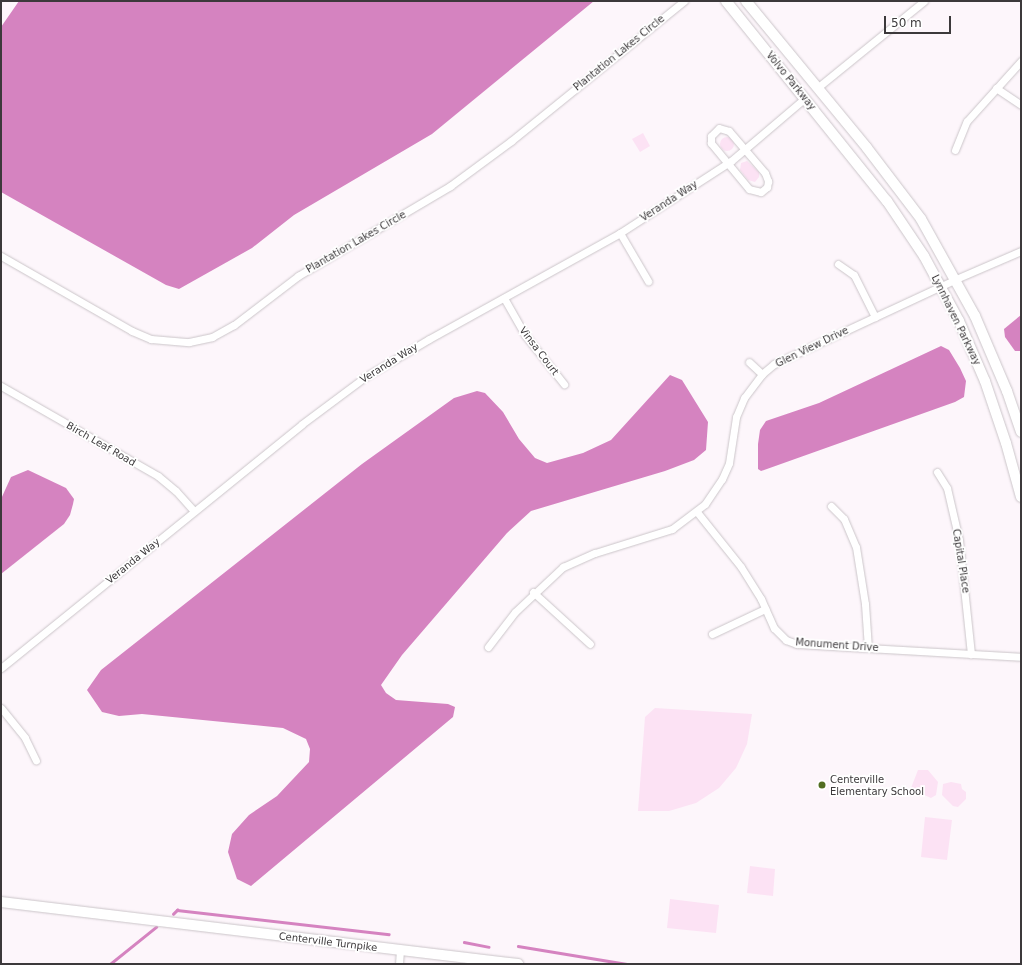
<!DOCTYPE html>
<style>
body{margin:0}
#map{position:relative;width:1022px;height:965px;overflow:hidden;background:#fdf6fb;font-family:"DejaVu Sans",sans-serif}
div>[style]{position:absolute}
.green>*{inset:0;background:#fce2f4}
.round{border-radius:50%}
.water>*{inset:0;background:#d583c0}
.stream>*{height:2.5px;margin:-1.25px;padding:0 1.25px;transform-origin:1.25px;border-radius:1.25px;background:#d583c0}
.roads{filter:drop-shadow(0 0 1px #cbc5c9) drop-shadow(0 0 1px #cbc5c9)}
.minor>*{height:7px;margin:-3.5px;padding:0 3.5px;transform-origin:3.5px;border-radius:3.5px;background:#fff}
.secondary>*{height:10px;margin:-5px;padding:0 5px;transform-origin:5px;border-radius:5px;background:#fff}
.dots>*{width:11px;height:11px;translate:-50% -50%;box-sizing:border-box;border:2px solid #fff;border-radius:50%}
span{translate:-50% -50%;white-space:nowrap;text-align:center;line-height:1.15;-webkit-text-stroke:3.5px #fff;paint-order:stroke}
.street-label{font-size:10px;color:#3c393b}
.poi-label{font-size:10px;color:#3c393b}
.left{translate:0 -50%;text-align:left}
.frame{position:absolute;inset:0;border:2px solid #3c393b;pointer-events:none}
.scale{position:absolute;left:884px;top:16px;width:67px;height:18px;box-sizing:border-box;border:2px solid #3c393b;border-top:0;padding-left:5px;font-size:12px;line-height:14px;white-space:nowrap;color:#3c393b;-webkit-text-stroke:3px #fff;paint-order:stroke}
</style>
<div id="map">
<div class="green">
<div style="clip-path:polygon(643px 133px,650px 146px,640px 152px,632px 139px)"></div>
<div class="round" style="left:720px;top:137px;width:14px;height:14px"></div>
<div style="clip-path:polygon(747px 161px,759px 172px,759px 177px,755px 182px,748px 180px,740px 170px,741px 163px)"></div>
<div style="clip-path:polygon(655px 708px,752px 714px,747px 744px,736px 768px,719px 788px,696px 803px,669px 811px,638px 811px,645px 717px)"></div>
<div style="clip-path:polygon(918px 770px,928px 770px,938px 782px,936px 795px,931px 798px,922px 794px,919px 797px,911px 788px)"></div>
<div style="clip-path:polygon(951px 782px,961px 784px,962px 789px,966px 792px,966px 799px,958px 807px,953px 806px,942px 795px,943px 784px)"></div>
<div style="clip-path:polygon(925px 817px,952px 820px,947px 860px,921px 857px)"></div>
<div style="clip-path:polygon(750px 866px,775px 869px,773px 896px,747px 893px)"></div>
<div style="clip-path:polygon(670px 899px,719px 905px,716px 933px,667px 928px)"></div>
</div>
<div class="water">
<div style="clip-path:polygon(19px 1px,594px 1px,432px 134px,294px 215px,252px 248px,179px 289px,166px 285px,1px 192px,1px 27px)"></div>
<div style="clip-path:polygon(1021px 315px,1021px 351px,1015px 351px,1005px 337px,1004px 329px)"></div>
<div style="clip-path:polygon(941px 346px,949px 350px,960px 368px,966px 381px,964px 397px,955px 402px,761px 471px,758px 469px,758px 444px,760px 430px,766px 421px,819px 403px)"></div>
<div style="clip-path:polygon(670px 375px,682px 380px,708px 422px,706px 450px,694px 460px,665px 471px,531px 511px,507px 533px,402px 655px,381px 685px,386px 693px,396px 700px,448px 704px,455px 707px,453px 717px,251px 886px,237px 879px,228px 852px,232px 834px,249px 815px,277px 796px,309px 762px,310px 749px,306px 739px,283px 728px,142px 714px,119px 716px,102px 712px,87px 690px,101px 670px,362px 464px,454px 398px,477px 391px,485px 393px,503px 412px,519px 439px,535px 458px,547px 463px,583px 453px,611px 440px)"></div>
<div style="clip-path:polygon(28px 470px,66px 488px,74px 499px,73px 504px,70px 515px,64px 524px,1px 574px,1px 499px,11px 477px)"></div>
</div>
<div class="stream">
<div style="left:173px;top:914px;width:6px;rotate:-45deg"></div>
<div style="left:177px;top:910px;width:213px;rotate:6.5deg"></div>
<div style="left:464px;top:942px;width:25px;rotate:11deg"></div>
<div style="left:518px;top:946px;width:110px;rotate:9.4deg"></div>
<div style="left:110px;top:964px;width:59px;rotate:-38.8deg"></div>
</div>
<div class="roads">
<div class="minor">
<div style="left:817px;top:88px;width:138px;rotate:-39.1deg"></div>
<div style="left:996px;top:88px;width:30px;rotate:34deg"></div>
<div style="left:719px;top:128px;width:10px;rotate:17deg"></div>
<div style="left:729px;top:131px;width:55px;rotate:49.4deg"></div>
<div style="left:765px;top:173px;width:9px;rotate:69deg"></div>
<div style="left:768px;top:181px;width:6px;rotate:99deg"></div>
<div style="left:767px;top:187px;width:8px;rotate:140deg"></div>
<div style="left:761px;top:192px;width:12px;rotate:-166deg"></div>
<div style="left:749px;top:189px;width:60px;rotate:-129.6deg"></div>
<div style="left:711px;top:143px;width:7px;rotate:-90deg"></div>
<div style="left:711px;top:136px;width:11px;rotate:-45deg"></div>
<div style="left:955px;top:150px;width:31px;rotate:-68deg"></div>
<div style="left:967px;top:121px;width:81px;rotate:-48deg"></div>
<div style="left:620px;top:233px;width:56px;rotate:59.7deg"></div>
<div style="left:1px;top:256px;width:151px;rotate:29.8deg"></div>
<div style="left:132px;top:331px;width:21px;rotate:23deg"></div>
<div style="left:151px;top:339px;width:38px;rotate:5deg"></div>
<div style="left:189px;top:342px;width:24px;rotate:-12deg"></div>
<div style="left:212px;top:337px;width:25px;rotate:-29deg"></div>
<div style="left:234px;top:325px;width:81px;rotate:-37.4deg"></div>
<div style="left:298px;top:276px;width:177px;rotate:-30.6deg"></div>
<div style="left:450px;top:186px;width:76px;rotate:-36.4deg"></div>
<div style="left:511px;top:141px;width:223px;rotate:-39deg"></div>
<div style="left:838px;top:264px;width:19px;rotate:35deg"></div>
<div style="left:854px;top:275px;width:47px;rotate:63.4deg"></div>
<div style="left:504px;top:298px;width:43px;rotate:60.4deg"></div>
<div style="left:525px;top:335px;width:63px;rotate:51.5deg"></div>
<div style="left:749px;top:362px;width:18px;rotate:43deg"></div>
<div style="left:1px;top:386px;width:181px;rotate:29.8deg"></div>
<div style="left:158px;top:476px;width:23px;rotate:40deg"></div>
<div style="left:176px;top:491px;width:27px;rotate:48deg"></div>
<div style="left:937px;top:472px;width:19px;rotate:58deg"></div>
<div style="left:947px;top:488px;width:53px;rotate:77deg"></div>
<div style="left:959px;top:540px;width:115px;rotate:84deg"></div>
<div style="left:831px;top:506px;width:18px;rotate:45deg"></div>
<div style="left:844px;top:519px;width:30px;rotate:67deg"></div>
<div style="left:856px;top:547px;width:58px;rotate:81deg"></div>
<div style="left:865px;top:604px;width:44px;rotate:86.1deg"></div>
<div style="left:697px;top:512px;width:70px;rotate:51.3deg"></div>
<div style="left:741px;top:567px;width:38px;rotate:58deg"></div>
<div style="left:761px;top:599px;width:32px;rotate:66deg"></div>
<div style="left:774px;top:628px;width:17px;rotate:45deg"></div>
<div style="left:786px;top:640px;width:12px;rotate:20deg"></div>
<div style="left:797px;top:644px;width:224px;rotate:3.3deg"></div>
<div style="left:533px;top:592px;width:77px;rotate:42.4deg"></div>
<div style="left:712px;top:634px;width:59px;rotate:-25.3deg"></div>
<div style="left:488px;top:647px;width:44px;rotate:-52.4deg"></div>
<div style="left:515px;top:612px;width:66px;rotate:-43.2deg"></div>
<div style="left:563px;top:567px;width:35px;rotate:-24deg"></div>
<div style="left:595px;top:553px;width:81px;rotate:-17.3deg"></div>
<div style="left:672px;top:529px;width:41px;rotate:-37.1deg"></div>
<div style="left:705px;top:504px;width:30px;rotate:-56deg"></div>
<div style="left:722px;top:479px;width:17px;rotate:-66deg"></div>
<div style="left:729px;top:463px;width:47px;rotate:-81.3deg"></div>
<div style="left:736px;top:417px;width:21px;rotate:-67deg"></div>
<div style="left:744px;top:398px;width:30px;rotate:-53deg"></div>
<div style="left:762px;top:374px;width:16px;rotate:-40deg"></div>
<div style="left:774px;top:364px;width:201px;rotate:-25deg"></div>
<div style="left:956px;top:279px;width:71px;rotate:-23.3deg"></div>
<div style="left:1px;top:668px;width:387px;rotate:-39deg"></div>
<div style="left:302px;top:424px;width:79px;rotate:-36.7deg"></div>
<div style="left:365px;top:377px;width:74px;rotate:-30.7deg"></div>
<div style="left:429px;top:339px;width:218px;rotate:-29deg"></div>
<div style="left:620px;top:233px;width:132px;rotate:-33deg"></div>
<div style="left:731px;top:161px;width:97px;rotate:-40.4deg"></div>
<div style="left:1px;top:708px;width:38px;rotate:51deg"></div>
<div style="left:25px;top:738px;width:25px;rotate:64deg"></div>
<div style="left:399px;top:964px;width:13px;rotate:-86deg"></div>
</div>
<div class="secondary">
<div style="left:726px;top:1px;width:257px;rotate:51.2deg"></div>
<div style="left:887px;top:201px;width:66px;rotate:56.1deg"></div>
<div style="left:924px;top:256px;width:74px;rotate:61.7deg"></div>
<div style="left:959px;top:321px;width:65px;rotate:66.6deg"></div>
<div style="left:985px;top:381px;width:65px;rotate:71.3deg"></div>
<div style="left:1006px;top:443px;width:56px;rotate:74.5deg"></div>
<div style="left:746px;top:1px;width:190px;rotate:50.5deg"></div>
<div style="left:867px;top:148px;width:89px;rotate:52.7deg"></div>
<div style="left:921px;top:219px;width:111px;rotate:60.9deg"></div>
<div style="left:975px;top:316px;width:82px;rotate:66.9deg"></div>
<div style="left:1007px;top:391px;width:43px;rotate:71.1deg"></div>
<div style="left:1px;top:902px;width:521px;rotate:6.84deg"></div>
</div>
</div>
<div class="dots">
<div style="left:822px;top:785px;background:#526e21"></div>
</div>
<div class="street-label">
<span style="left:619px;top:53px;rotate:-39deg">Plantation Lakes Circle</span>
<span style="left:791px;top:81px;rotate:51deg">Volvo Parkway</span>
<span style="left:669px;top:201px;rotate:-33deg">Veranda Way</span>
<span style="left:356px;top:242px;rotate:-30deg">Plantation Lakes Circle</span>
<span style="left:956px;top:320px;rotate:64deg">Lynnhaven Parkway</span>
<span style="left:812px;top:347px;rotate:-26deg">Glen View Drive</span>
<span style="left:539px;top:351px;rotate:53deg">Vinsa Court</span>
<span style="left:389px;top:363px;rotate:-32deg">Veranda Way</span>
<span style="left:101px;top:444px;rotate:30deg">Birch Leaf Road</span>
<span style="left:133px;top:561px;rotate:-39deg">Veranda Way</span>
<span style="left:961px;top:561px;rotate:81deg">Capital Place</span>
<span style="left:837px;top:645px;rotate:4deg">Monument Drive</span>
<span style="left:328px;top:942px;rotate:7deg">Centerville Turnpike</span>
</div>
<div class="poi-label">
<span class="left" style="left:830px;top:785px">Centerville<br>Elementary School</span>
</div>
<div class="frame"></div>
<div class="scale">50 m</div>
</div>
